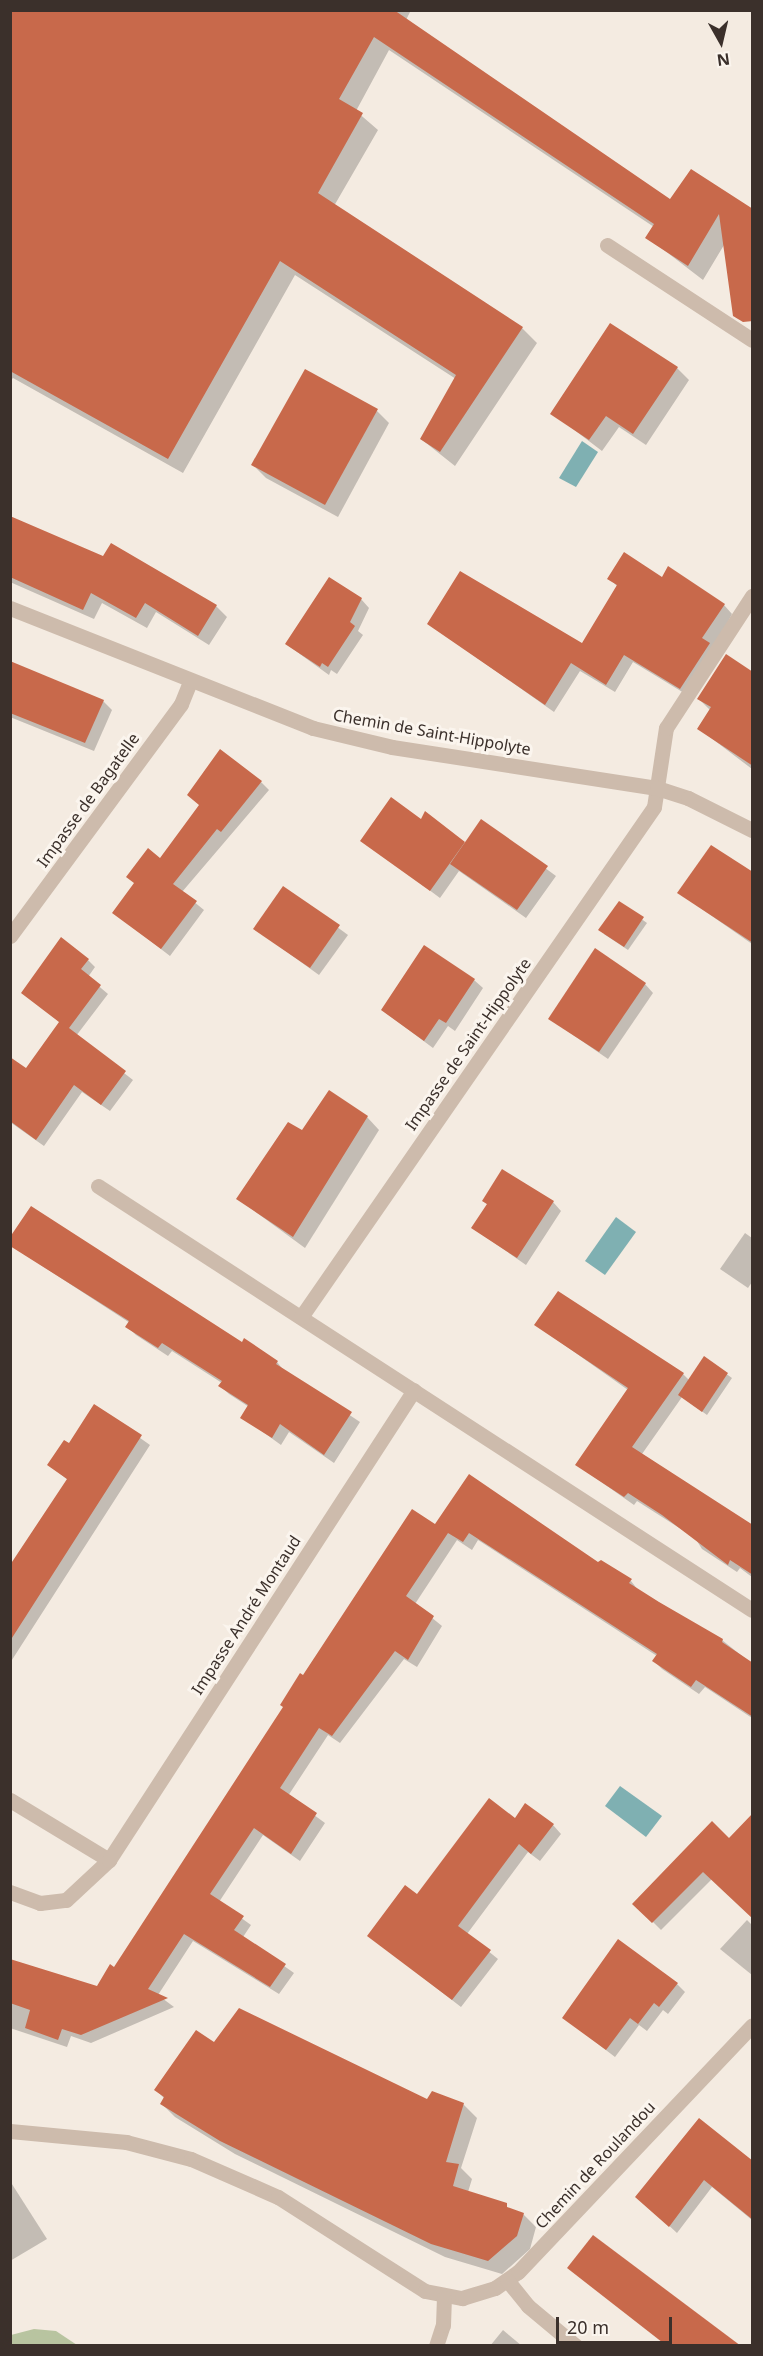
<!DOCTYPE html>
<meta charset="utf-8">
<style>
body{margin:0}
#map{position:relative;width:763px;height:2356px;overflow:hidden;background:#f4ebe1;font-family:"Noto Sans",sans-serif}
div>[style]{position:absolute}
.green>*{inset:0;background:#b8c4a0}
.water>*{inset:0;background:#7fb0b2}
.shadow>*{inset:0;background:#0003}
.building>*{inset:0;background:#c8694b}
.minor>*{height:15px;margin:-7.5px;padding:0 7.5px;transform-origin:7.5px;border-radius:7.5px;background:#cdbbac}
.tertiary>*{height:15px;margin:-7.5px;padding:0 7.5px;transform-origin:7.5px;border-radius:7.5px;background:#cdbbac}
span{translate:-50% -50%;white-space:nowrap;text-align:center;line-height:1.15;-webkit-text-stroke:6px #fbf5ee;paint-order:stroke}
.street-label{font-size:16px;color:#3b302b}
.frame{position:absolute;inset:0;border:12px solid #3b302b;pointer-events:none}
.north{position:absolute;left:691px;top:12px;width:60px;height:60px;-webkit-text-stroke:4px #fbf5ee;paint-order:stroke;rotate:172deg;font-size:16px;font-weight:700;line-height:24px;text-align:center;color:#3b302b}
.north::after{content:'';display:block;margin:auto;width:21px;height:27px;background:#3b302b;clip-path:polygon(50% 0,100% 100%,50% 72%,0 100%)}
.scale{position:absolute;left:556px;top:2317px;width:116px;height:27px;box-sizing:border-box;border:3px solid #3b302b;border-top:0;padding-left:8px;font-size:18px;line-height:21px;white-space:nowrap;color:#3b302b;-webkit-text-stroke:4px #fbf5ee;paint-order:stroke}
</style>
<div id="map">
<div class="green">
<div style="clip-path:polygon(34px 2329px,56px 2331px,77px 2345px,11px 2345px,11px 2335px)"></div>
</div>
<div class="water">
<div style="clip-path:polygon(582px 441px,598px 452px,576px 487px,559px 478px)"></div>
<div style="clip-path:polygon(616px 1217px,636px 1232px,605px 1275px,585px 1261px)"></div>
<div style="clip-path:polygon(620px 1786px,662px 1816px,646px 1837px,605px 1806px)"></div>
</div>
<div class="shadow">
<div style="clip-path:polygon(10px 10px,411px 10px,406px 20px,671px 201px,729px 195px,724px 245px,703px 280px,647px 237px,654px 227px,389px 50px,356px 111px,378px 130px,334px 206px,522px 328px,537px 343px,455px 466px,421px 439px,456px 379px,295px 275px,183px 473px,13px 378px,10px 381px)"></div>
<div style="clip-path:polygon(677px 368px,689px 380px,646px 445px,619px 427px,602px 451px,552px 413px)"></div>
<div style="clip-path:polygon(377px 411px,389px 423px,338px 517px,266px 478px,253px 465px)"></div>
<div style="clip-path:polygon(10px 517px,216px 606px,227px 617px,209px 645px,156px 612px,147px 628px,102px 603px,94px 619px,10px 582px)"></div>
<div style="clip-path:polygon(609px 578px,663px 579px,724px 605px,732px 614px,689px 696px,633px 662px,615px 692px,580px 671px,554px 712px,429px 624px,582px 645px,617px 586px)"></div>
<div style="clip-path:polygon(361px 599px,369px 608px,358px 631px,363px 635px,337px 674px,331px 670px,329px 675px,286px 644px)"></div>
<div style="clip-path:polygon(752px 674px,752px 769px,698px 728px,710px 710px,699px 699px)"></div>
<div style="clip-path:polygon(10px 679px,103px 701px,112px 710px,94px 751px,10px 717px)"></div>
<div style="clip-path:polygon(261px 782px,269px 790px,182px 892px,204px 910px,170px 956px,114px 913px,161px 860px)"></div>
<div style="clip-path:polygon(426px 814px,465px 844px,481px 821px,556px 876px,526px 918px,459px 871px,440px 898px,362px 840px,421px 821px)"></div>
<div style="clip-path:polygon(752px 873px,752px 944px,679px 893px)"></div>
<div style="clip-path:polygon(284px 888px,348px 935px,319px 975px,255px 929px)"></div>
<div style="clip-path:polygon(619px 903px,647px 923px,628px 950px,604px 934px)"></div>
<div style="clip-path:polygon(88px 960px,95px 967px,88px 977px,108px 994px,76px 1036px,133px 1080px,110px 1111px,82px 1092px,44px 1146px,10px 1122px,10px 1059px,27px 1070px,61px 1023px,23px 993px)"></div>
<div style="clip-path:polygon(474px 980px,483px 988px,455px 1031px,448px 1026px,433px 1048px,382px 1010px)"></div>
<div style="clip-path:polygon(645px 984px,653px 993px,608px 1059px,550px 1019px)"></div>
<div style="clip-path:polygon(367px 1117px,379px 1130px,305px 1248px,238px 1199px,303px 1132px)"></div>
<div style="clip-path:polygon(483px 1201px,553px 1202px,561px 1211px,526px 1265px,473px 1228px,488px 1205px)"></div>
<div style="clip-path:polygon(745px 1233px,752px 1238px,752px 1282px,748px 1288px,720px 1269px)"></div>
<div style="clip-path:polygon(10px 1245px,243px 1344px,277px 1362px,285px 1372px,360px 1422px,334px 1463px,289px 1432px,281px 1445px,242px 1417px,249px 1407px,229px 1394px,220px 1386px,222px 1383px,172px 1351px,168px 1356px,136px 1335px,127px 1326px,130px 1323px)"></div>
<div style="clip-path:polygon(536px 1325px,683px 1374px,690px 1381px,704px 1358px,732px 1378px,707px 1415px,682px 1397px,642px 1454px,752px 1526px,752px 1577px,740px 1568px,737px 1572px,702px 1549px,695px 1538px,637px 1501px,634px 1505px,577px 1465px,628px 1390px)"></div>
<div style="clip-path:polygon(95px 1406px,150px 1445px,10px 1663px,10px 1568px,68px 1480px,49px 1465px,69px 1445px)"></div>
<div style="clip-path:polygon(470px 1476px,599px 1564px,631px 1581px,638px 1590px,722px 1640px,752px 1664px,752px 1718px,705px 1687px,699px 1694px,662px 1669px,654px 1661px,657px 1656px,478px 1540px,472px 1550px,457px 1540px,415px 1604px,442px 1626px,417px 1667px,404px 1659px,340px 1743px,328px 1735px,288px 1796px,325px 1823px,300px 1861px,263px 1835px,219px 1902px,251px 1925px,243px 1937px,294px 1973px,279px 1994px,193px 1941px,158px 1995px,174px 2007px,91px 2043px,71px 2036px,67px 2047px,10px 2028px,10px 1962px,98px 1988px,114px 1969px,304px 1677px,436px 1526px)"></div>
<div style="clip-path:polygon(516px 1820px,553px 1825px,561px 1834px,540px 1861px,528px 1852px,467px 1934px,498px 1959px,461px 2007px,369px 1936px)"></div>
<div style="clip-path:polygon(729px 1840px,712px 1879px,661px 1930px,635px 1904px)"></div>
<div style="clip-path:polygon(747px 1920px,752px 1925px,752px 1975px,720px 1949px)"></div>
<div style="clip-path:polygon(677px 1984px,685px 1992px,668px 2014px,663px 2010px,647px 2031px,639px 2025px,615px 2057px,564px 2018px)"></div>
<div style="clip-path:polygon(215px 2044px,427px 2101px,463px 2104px,477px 2118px,461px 2168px,472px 2179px,468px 2192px,523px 2214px,536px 2227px,530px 2249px,502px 2274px,445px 2257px,235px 2154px,175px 2117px,162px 2104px,165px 2099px,156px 2090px)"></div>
<div style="clip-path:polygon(752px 2164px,752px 2220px,712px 2187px,677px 2233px,637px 2196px)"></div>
<div style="clip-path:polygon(10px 2181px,47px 2239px,10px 2261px)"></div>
<div style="clip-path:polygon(503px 2330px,522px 2346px,490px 2346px)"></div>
</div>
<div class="building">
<div style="clip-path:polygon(10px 10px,394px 10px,670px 199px,691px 169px,753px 209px,753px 321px,743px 322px,733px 316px,719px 214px,688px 266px,645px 238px,654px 224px,374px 37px,339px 99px,363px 113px,318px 193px,523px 327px,440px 452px,420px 439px,456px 375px,280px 261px,168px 459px,10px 371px)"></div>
<div style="clip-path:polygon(610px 323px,678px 367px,633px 434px,606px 416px,589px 440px,550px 414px)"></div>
<div style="clip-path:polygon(305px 369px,378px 409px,325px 505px,251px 465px)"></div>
<div style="clip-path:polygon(10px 516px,103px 556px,111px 543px,217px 605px,198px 636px,145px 603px,136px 618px,91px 593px,83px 610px,10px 577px)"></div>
<div style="clip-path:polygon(624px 552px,662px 577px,668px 566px,725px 604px,702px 638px,710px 643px,680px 689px,624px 655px,606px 685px,571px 663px,545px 705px,427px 624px,460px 571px,582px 643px,617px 585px,607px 579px)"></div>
<div style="clip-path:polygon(329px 577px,362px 598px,350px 622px,355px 626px,328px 667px,322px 663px,320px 667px,285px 644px)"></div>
<div style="clip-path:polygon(726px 654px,753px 672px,753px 766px,697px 729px,711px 707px,697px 699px)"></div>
<div style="clip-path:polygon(10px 661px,104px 700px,85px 743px,10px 713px)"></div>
<div style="clip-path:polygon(220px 749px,262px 781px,221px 832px,217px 829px,173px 884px,197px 901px,161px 949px,112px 913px,134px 883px,126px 877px,148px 848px,160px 858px,199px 805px,187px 795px)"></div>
<div style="clip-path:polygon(391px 797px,421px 819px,425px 811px,465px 842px,430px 891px,360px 841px)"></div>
<div style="clip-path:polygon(481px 819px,548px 866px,517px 910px,450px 864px)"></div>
<div style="clip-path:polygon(711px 845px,753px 872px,753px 943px,677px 893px)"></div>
<div style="clip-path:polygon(283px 886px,340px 925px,310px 968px,253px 929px)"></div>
<div style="clip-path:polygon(619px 901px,644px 917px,624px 947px,598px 930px)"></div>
<div style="clip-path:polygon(61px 937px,89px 959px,81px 969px,101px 985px,69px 1028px,126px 1071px,101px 1105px,74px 1085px,36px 1140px,10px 1121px,10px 1057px,26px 1068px,59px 1022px,21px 993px)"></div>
<div style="clip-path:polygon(424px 945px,475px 979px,446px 1023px,439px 1019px,424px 1041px,381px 1010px)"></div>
<div style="clip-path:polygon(595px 948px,646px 983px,599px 1052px,548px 1019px)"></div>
<div style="clip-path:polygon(329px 1090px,368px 1116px,293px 1237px,236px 1199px,288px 1122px,302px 1130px)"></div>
<div style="clip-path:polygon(502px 1169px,554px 1201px,517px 1258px,471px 1228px,487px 1204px,482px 1201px)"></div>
<div style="clip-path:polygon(31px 1206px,242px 1342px,244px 1338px,278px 1361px,276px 1364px,352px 1412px,324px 1455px,280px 1424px,272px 1438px,240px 1418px,248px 1405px,218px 1386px,222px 1381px,162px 1343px,158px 1348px,125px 1327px,129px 1321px,10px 1246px,10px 1237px)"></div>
<div style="clip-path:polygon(558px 1291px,684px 1373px,632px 1447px,753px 1525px,753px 1575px,730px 1560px,728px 1565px,662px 1515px,628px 1493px,624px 1497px,575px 1465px,628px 1388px,534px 1325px)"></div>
<div style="clip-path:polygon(704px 1356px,728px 1373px,702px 1412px,678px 1395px)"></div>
<div style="clip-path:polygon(94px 1404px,142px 1435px,10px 1641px,10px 1565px,67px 1479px,47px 1465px,64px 1440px,69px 1443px)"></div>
<div style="clip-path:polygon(469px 1474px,598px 1562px,601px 1560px,632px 1579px,629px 1583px,659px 1602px,723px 1639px,722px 1642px,753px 1663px,753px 1717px,696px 1680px,691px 1687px,652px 1661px,657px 1654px,469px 1533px,463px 1542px,448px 1533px,406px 1596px,434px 1616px,408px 1660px,395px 1651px,332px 1736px,319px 1728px,280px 1788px,317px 1813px,291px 1854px,254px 1828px,210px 1894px,244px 1916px,234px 1930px,286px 1964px,270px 1987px,184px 1934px,148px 1989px,168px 1998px,81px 2035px,62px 2029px,58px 2040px,25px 2028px,30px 2010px,10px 2003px,10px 1959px,97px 1986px,110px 1964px,114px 1967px,283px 1707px,280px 1705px,300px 1673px,303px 1675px,412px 1509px,435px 1524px)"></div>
<div style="clip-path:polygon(489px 1798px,515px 1818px,525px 1803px,554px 1824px,531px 1854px,519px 1844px,458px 1926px,491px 1950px,452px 2000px,367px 1936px,405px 1885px,417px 1894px)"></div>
<div style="clip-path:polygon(753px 1813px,753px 1919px,703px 1872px,652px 1923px,632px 1904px,712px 1821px,729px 1838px)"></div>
<div style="clip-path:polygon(618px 1939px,678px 1983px,659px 2007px,654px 2003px,638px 2024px,630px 2018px,606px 2050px,562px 2018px)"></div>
<div style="clip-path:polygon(239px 2008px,427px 2099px,432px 2091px,464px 2103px,446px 2162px,459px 2164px,453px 2186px,507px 2203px,507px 2207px,524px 2213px,517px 2236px,488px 2261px,431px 2244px,220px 2141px,160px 2104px,164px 2097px,154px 2090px,196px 2030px,214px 2042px)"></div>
<div style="clip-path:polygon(699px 2118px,753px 2161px,753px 2220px,704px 2180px,669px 2227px,635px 2197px)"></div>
<div style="clip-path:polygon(593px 2235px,741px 2346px,667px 2346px,567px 2268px)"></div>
</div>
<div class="minor">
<div style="left:607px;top:245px;width:173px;rotate:33.2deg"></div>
<div style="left:10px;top:936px;width:288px;rotate:-53.6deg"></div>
<div style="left:181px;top:704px;width:24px;rotate:-68deg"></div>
<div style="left:98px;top:1186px;width:779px;rotate:32.96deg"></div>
<div style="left:301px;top:1317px;width:620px;rotate:-55.31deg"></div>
<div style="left:654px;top:807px;width:80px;rotate:-81.4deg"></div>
<div style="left:666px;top:728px;width:158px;rotate:-56.9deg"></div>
<div style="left:10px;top:1800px;width:116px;rotate:31.2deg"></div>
<div style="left:10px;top:1892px;width:32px;rotate:20deg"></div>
<div style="left:40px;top:1903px;width:26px;rotate:-7deg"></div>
<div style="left:66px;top:1900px;width:59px;rotate:-42.9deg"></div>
<div style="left:109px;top:1860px;width:560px;rotate:-57.02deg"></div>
<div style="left:10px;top:2131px;width:117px;rotate:5.4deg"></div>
<div style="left:126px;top:2142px;width:67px;rotate:14.7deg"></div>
<div style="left:191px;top:2159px;width:95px;rotate:23.6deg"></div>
<div style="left:278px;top:2197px;width:174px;rotate:32.6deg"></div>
<div style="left:425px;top:2291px;width:38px;rotate:11deg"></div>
<div style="left:462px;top:2298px;width:34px;rotate:-17deg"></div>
<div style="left:495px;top:2288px;width:28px;rotate:-35deg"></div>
<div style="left:518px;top:2272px;width:340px;rotate:-46.5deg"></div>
<div style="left:507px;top:2280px;width:33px;rotate:51deg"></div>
<div style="left:528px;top:2306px;width:62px;rotate:39.8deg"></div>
<div style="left:436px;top:2346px;width:22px;rotate:-72deg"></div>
<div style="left:443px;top:2325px;width:27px;rotate:-88deg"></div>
</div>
<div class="tertiary">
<div style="left:10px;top:608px;width:326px;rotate:21.6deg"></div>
<div style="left:313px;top:728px;width:81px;rotate:13.5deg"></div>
<div style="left:392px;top:747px;width:268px;rotate:8.8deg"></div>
<div style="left:657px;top:788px;width:33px;rotate:18deg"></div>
<div style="left:688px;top:798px;width:72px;rotate:26.6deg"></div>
</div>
<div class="street-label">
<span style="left:432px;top:732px;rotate:10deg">Chemin de Saint-Hippolyte</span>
<span style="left:88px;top:800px;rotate:-54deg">Impasse de Bagatelle</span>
<span style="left:468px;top:1044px;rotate:-55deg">Impasse de Saint-Hippolyte</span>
<span style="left:246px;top:1615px;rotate:-57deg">Impasse André Montaud</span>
<span style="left:595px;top:2165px;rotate:-47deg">Chemin de Roulandou</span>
</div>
<div class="frame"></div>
<div class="north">N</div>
<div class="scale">20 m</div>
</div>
